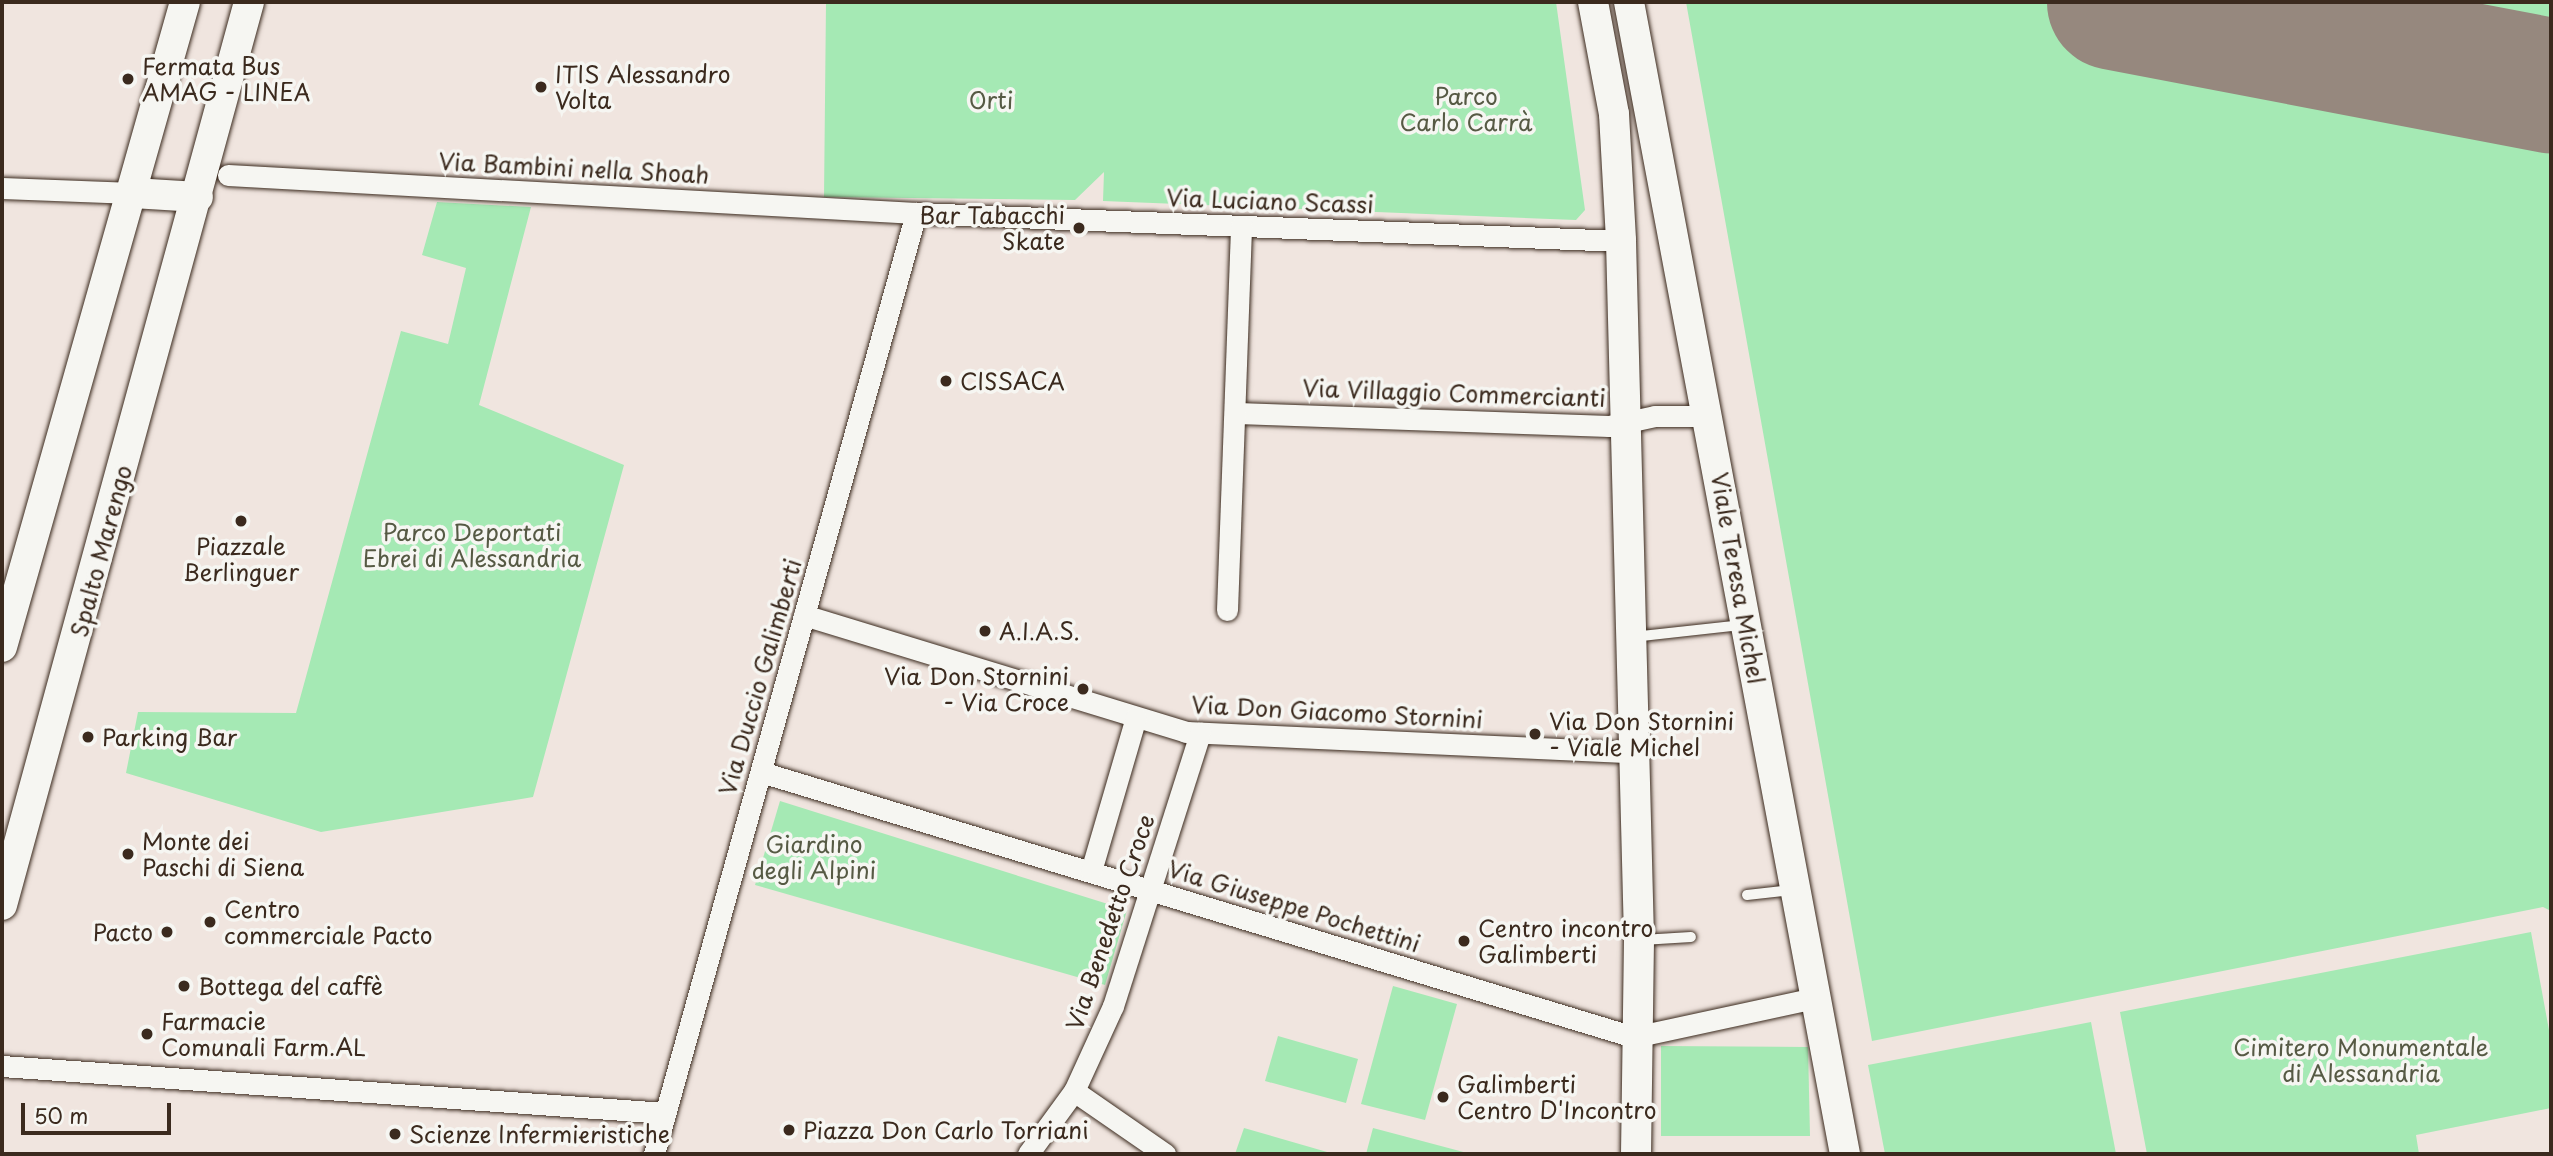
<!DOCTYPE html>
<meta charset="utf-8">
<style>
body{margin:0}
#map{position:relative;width:2553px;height:1156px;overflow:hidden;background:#f0e5df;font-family:"Playpen Sans",sans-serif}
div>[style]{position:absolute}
.green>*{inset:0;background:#a5e9b4}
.runway>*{height:135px;margin:-67.5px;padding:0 67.5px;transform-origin:67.5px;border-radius:67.5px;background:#96887e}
.roads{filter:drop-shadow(0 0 2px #3b2a1e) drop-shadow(0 0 2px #3b2a1e)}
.lane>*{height:10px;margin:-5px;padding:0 5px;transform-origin:5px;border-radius:5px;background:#f6f6f2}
.street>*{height:21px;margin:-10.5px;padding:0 10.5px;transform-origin:10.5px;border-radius:10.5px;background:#f6f6f2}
.secondary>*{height:30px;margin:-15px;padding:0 15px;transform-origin:15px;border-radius:15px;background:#f6f6f2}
.dots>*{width:19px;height:19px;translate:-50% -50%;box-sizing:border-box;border:4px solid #f6f6f2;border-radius:50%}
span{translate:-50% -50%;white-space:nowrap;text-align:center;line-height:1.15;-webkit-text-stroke:7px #f6f6f2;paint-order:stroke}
.poi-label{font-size:23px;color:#3b2a1e}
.left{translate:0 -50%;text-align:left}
.right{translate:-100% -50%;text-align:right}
.park-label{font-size:23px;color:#565a44}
.street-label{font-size:23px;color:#3b2a1e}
.frame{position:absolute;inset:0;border:4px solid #3b2a1e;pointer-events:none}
.scale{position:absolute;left:21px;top:1103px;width:150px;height:32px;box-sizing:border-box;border:4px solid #3b2a1e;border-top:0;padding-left:9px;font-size:21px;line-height:24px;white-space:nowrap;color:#3b2a1e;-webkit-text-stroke:5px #f6f6f2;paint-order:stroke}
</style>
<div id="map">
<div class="green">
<div style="clip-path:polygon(826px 2px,1556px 2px,1585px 210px,1576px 220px,1103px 201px,1104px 172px,1075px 200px,824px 197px)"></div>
<div style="clip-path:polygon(1686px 2px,2551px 2px,2551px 911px,2543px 907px,1872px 1041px)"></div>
<div style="clip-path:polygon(437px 202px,531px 207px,479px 405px,624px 465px,533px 797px,321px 832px,126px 773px,138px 712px,296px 713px,401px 331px,448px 344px,466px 268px,422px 255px)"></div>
<div style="clip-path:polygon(780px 801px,1127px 910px,1105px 985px,755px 885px)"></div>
<div style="clip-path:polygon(2531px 932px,2551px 1041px,2551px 1108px,2416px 1135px,2419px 1154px,2147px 1154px,2120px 1012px)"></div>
<div style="clip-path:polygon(1393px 986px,1457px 1004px,1425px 1120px,1361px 1104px)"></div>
<div style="clip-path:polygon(2091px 1022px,2116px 1154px,1885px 1154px,1868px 1065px)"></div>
<div style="clip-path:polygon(1278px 1036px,1358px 1059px,1346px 1103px,1265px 1081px)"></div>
<div style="clip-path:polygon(1661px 1046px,1808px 1047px,1810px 1136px,1661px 1136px)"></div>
<div style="clip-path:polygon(1244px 1128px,1334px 1154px,1235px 1154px)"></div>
<div style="clip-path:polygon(1373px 1128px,1407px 1137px,1471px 1154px,1366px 1154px)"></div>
</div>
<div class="runway">
<div style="left:2114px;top:2px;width:445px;rotate:10.8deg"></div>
</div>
<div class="roads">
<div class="lane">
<div style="left:1633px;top:637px;width:110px;rotate:-6.3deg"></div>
<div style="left:1747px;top:895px;width:45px;rotate:-6.3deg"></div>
<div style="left:1642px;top:940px;width:49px;rotate:-3.5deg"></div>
</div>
<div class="street">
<div style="left:228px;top:175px;width:689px;rotate:3.16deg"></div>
<div style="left:916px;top:213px;width:706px;rotate:2.27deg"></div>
<div style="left:2px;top:188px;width:131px;rotate:2.2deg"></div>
<div style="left:1237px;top:413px;width:372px;rotate:2deg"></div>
<div style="left:1609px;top:426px;width:47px;rotate:-12.3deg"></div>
<div style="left:1655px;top:416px;width:55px"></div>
<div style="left:1227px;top:610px;width:384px;rotate:-87.9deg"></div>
<div style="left:804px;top:615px;width:400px;rotate:17deg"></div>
<div style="left:1186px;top:732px;width:446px;rotate:2.6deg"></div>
<div style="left:761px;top:772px;width:912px;rotate:16.89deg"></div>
<div style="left:1634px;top:1037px;width:185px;rotate:-12.2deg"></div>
<div style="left:1091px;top:871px;width:160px;rotate:-73.7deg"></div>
<div style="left:2px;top:1066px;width:665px;rotate:4.05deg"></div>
<div style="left:1074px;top:1091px;width:111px;rotate:34.7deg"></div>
<div style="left:654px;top:1154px;width:977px;rotate:-74.44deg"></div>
<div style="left:1028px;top:1154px;width:78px;rotate:-53.9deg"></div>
<div style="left:1074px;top:1091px;width:94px;rotate:-65.4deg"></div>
<div style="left:1113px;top:1006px;width:287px;rotate:-72.3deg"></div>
</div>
<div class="secondary">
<div style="left:1593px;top:2px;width:114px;rotate:79.4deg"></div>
<div style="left:1614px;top:114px;width:127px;rotate:86.8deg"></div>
<div style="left:1621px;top:241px;width:699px;rotate:88.52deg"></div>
<div style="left:1639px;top:940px;width:214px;rotate:90.8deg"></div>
<div style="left:1629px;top:2px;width:1172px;rotate:79.38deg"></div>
<div style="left:133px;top:193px;width:65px;rotate:3.5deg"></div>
<div style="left:2px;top:647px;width:670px;rotate:-74.16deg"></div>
<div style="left:2px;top:905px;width:936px;rotate:-74.7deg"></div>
</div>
</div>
<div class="dots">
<div style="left:128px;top:79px;background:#3b2a1e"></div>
<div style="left:541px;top:87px;background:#3b2a1e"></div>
<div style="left:1079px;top:228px;background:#3b2a1e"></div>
<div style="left:946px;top:381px;background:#3b2a1e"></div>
<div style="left:241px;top:521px;background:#3b2a1e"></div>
<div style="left:985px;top:631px;background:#3b2a1e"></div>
<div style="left:1083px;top:689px;background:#3b2a1e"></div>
<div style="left:1535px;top:734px;background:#3b2a1e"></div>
<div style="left:88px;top:737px;background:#3b2a1e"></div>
<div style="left:128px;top:854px;background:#3b2a1e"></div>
<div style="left:210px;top:922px;background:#3b2a1e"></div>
<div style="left:167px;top:932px;background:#3b2a1e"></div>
<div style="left:1464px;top:941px;background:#3b2a1e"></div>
<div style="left:184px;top:986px;background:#3b2a1e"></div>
<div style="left:147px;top:1034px;background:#3b2a1e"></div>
<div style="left:1443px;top:1097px;background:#3b2a1e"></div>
<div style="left:789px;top:1130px;background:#3b2a1e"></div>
<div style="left:395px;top:1134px;background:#3b2a1e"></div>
</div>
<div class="poi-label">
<span class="left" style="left:142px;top:79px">Fermata Bus<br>AMAG - LINEA</span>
<span class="left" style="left:555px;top:87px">ITIS Alessandro<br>Volta</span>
<span class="right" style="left:1065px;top:228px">Bar Tabacchi<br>Skate</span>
<span class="left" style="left:960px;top:381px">CISSACA</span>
<span style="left:241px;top:559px">Piazzale<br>Berlinguer</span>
<span class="left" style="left:999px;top:631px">A.I.A.S.</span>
<span class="right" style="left:1069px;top:689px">Via Don Stornini<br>- Via Croce</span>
<span class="left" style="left:1549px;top:734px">Via Don Stornini<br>- Viale Michel</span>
<span class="left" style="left:102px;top:737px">Parking Bar</span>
<span class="left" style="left:142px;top:854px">Monte dei<br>Paschi di Siena</span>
<span class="left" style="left:224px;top:922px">Centro<br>commerciale Pacto</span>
<span class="left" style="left:1478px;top:941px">Centro incontro<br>Galimberti</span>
<span class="right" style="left:153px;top:932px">Pacto</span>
<span class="left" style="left:198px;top:986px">Bottega del caffè</span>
<span class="left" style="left:161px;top:1034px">Farmacie<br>Comunali Farm.AL</span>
<span class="left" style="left:1457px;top:1097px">Galimberti<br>Centro D'Incontro</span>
<span class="left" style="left:803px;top:1130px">Piazza Don Carlo Torriani</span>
<span class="left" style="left:409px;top:1134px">Scienze Infermieristiche</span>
</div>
<div class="park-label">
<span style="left:1466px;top:109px">Parco<br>Carlo Carrà</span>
<span style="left:991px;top:100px">Orti</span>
<span style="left:472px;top:545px">Parco Deportati<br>Ebrei di Alessandria</span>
<span style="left:814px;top:857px">Giardino<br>degli Alpini</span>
<span style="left:2361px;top:1060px">Cimitero Monumentale<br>di Alessandria</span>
</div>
<div class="street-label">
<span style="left:574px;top:168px;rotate:3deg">Via Bambini nella Shoah</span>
<span style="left:1270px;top:201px;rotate:2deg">Via Luciano Scassi</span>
<span style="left:1454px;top:393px;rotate:2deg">Via Villaggio Commercianti</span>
<span style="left:101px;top:551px;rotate:-75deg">Spalto Marengo</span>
<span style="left:1738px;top:578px;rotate:80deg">Viale Teresa Michel</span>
<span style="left:760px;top:677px;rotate:-74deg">Via Duccio Galimberti</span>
<span style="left:1337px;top:712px;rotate:3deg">Via Don Giacomo Stornini</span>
<span style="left:1294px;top:906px;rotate:17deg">Via Giuseppe Pochettini</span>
<span style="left:1110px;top:922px;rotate:-71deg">Via Benedetto Croce</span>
</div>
<div class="frame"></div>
<div class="scale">50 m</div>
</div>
